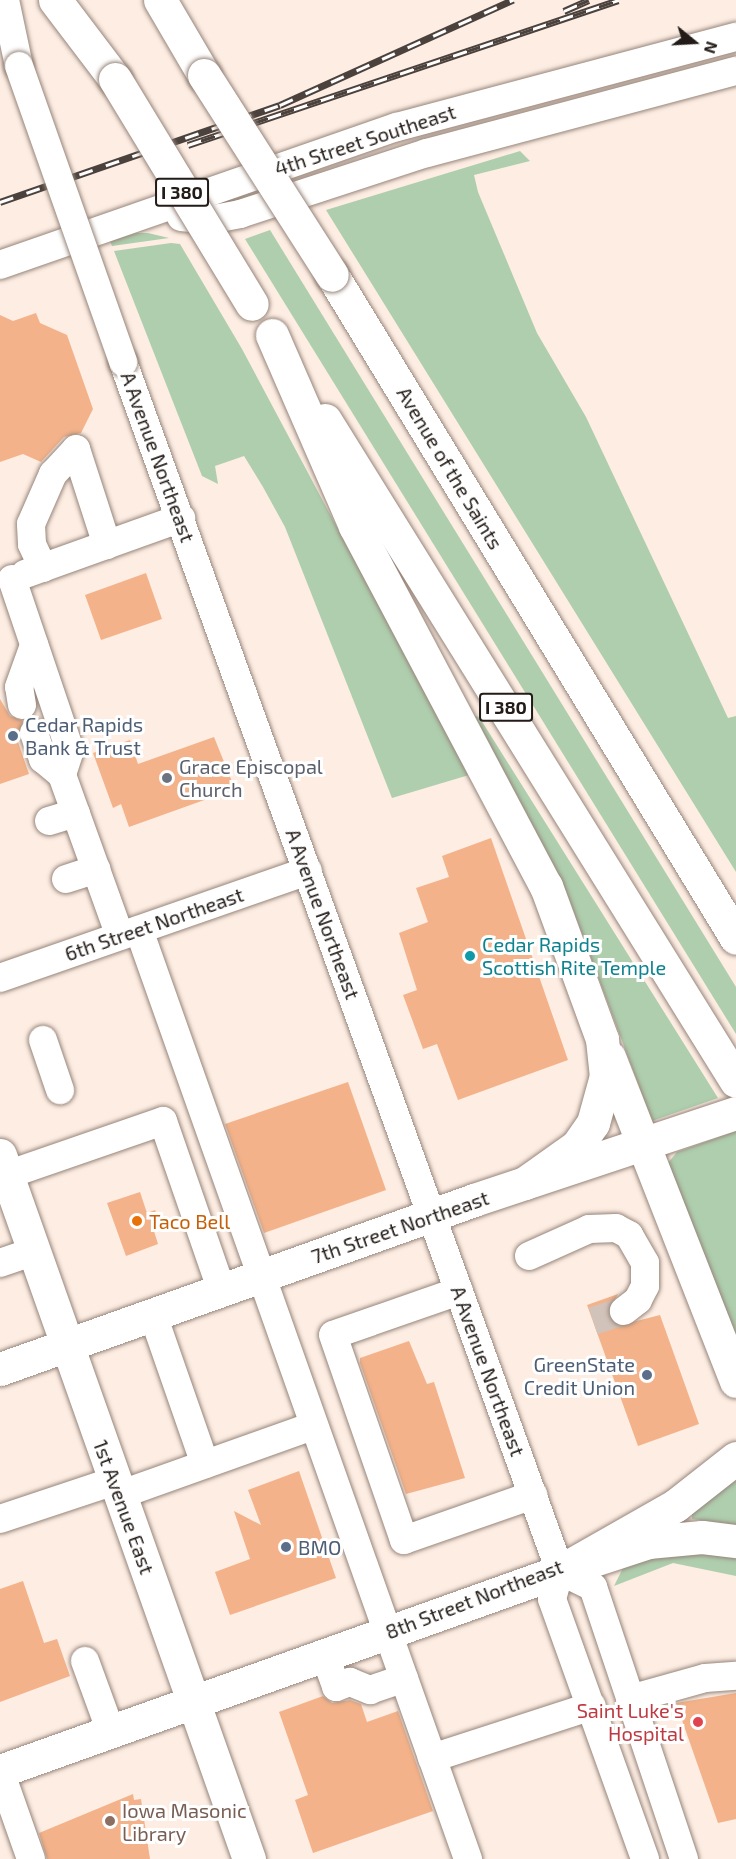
<!DOCTYPE html>
<style>
body{margin:0}
#map{position:relative;width:736px;height:1859px;overflow:hidden;background:#fdede3;font-family:"Exo 2",sans-serif}
div>[style]{position:absolute}
.green>*{inset:0;background:#aeceae}
.building>*{inset:0;background:#f3b28a}
.minor-tunnel>*{height:28px;margin-top:-14px;transform-origin:0;background:repeating-linear-gradient(90deg,#d1c3ba 0 28px,transparent 0 42px)}
.roads{filter:drop-shadow(0 0 2px #97857a) drop-shadow(0 0 2px #97857a)}
.minor>*{height:28px;margin:-14px;padding:0 14px;transform-origin:14px;border-radius:14px;background:#fff}
.major>*{height:33px;margin:-16.5px;padding:0 16.5px;transform-origin:16.5px;border-radius:16.5px;background:#fff}
.highway>*{height:33px;margin:-16.5px;padding:0 16.5px;transform-origin:16.5px;border-radius:16.5px;background:#fff}
.rail>*{height:7px;margin-top:-3.5px;transform-origin:0;background:repeating-linear-gradient(90deg,#fff 0 14px,#4b423d 0 28px);box-sizing:border-box;border-block:2px solid #4b423d}
.bridges{filter:drop-shadow(0 0 2px #97857a) drop-shadow(0 0 2px #97857a)}
.minor-bridge>*{height:28px;margin:-14px;padding:0 14px;transform-origin:14px;border-radius:14px;background:#fff}
.highway-bridge>*{height:33px;margin:-16.5px;padding:0 16.5px;transform-origin:16.5px;border-radius:16.5px;background:#fff}
.dots>*{width:16px;height:16px;translate:-50% -50%;box-sizing:border-box;border:3px solid #fff;border-radius:50%}
span{translate:-50% -50%;white-space:nowrap;text-align:center;line-height:1.15;-webkit-text-stroke:6px #fff;paint-order:stroke}
.shield-label span{padding:2px 4px;background:#fff;border:2px solid;border-radius:4px;-webkit-text-stroke-width:0}
.shield-label{font-size:18px;color:#221b17;font-weight:700}
.street-label{font-size:20px;color:#221b17}
.service-label{font-size:20px;color:#4e5e75}
.left{translate:0 -50%;text-align:left}
.right{translate:-100% -50%;text-align:right}
.worship-label{font-size:20px;color:#5b616d}
.culture-label{font-size:20px;color:#0d838f}
.food-label{font-size:20px;color:#c56008}
.health-label{font-size:20px;color:#be3a42}
.education-label{font-size:20px;color:#785e54}
.north{position:absolute;left:664px;top:12px;width:60px;height:60px;-webkit-text-stroke:4px #fff;paint-order:stroke;rotate:108deg;font-size:16px;font-weight:700;line-height:24px;text-align:center;color:#221b17}
.north::after{content:'';display:block;margin:auto;width:21px;height:27px;background:#221b17;clip-path:polygon(50% 0,100% 100%,50% 72%,0 100%)}
</style>
<div id="map">
<div class="green">
<div style="clip-path:polygon(520px 151px,530px 161px,474px 175px,478px 192px,537px 333px,586px 417px,728px 718px,736px 716px,736px 872px,326px 210px)"></div>
<div style="clip-path:polygon(270px 230px,736px 987px,736px 1034px,245px 239px)"></div>
<div style="clip-path:polygon(136px 233px,148px 233px,169px 238px,112px 246px,110px 241px)"></div>
<div style="clip-path:polygon(171px 243px,180px 244px,242px 349px,469px 775px,392px 798px,285px 527px,263px 487px,244px 456px,215px 466px,218px 484px,202px 476px,114px 251px)"></div>
<div style="clip-path:polygon(477px 716px,481px 720px,718px 1098px,652px 1121px,566px 891px,471px 717px)"></div>
<div style="clip-path:polygon(736px 1131px,736px 1358px,668px 1163px,677px 1152px)"></div>
<div style="clip-path:polygon(736px 1474px,736px 1525px,692px 1519px,692px 1510px)"></div>
<div style="clip-path:polygon(653px 1553px,736px 1553px,736px 1576px,673px 1563px,614px 1586px,624px 1566px)"></div>
</div>
<div class="building">
<div style="clip-path:polygon(36px 313px,40px 323px,67px 335px,93px 409px,81px 433px,64px 437px,41px 462px,23px 454px,0 462px,0 315px,13px 321px)"></div>
<div style="clip-path:polygon(146px 573px,162px 619px,101px 640px,85px 595px)"></div>
<div style="clip-path:polygon(0 699px,10px 716px,23px 721px,17px 739px,29px 774px,0 784px)"></div>
<div style="clip-path:polygon(214px 737px,235px 789px,129px 827px,121px 804px,113px 808px,93px 753px,130px 740px,138px 764px)"></div>
<div style="clip-path:polygon(491px 838px,568px 1060px,458px 1100px,437px 1044px,423px 1049px,403px 995px,417px 990px,399px 933px,428px 922px,416px 888px,449px 877px,442px 856px)"></div>
<div style="clip-path:polygon(348px 1082px,386px 1190px,264px 1233px,225px 1124px)"></div>
<div style="clip-path:polygon(140px 1192px,147px 1213px,155px 1210px,161px 1225px,153px 1228px,158px 1244px,126px 1256px,107px 1203px)"></div>
<div style="clip-path:polygon(618px 1294px,608px 1313px,617px 1326px,660px 1315px,699px 1424px,638px 1446px,587px 1305px)"></div>
<div style="clip-path:polygon(409px 1341px,427px 1384px,434px 1382px,465px 1478px,406px 1494px,360px 1363px,360px 1358px)"></div>
<div style="clip-path:polygon(299px 1471px,336px 1578px,230px 1615px,215px 1572px,250px 1559px,234px 1511px,261px 1525px,248px 1490px)"></div>
<div style="clip-path:polygon(23px 1581px,44px 1643px,57px 1639px,70px 1676px,0 1702px,0 1589px)"></div>
<div style="clip-path:polygon(736px 1693px,736px 1819px,718px 1823px,676px 1703px)"></div>
<div style="clip-path:polygon(323px 1696px,332px 1703px,350px 1700px,361px 1704px,367px 1722px,398px 1711px,433px 1811px,313px 1853px,295px 1800px,308px 1795px,279px 1712px)"></div>
<div style="clip-path:polygon(133px 1794px,134px 1800px,141px 1799px,150px 1859px,47px 1859px,39px 1833px)"></div>
</div>
<div class="minor-tunnel">
<div style="left:593px;top:1321px;width:33px;rotate:-18deg"></div>
</div>
<div class="roads">
<div class="minor">
<div style="left:5px;top:0;width:67px;rotate:78deg"></div>
<div style="left:181px;top:217px;width:28px;rotate:6deg"></div>
<div style="left:209px;top:220px;width:32px;rotate:-11deg"></div>
<div style="left:240px;top:214px;width:197px;rotate:-18.1deg"></div>
<div style="left:427px;top:153px;width:320px;rotate:-14.9deg"></div>
<div style="left:0;top:265px;width:420px;rotate:-19.2deg"></div>
<div style="left:397px;top:127px;width:351px;rotate:-14.9deg"></div>
<div style="left:123px;top:362px;width:1286px;rotate:70.13deg"></div>
<div style="left:560px;top:1571px;width:29px;rotate:106deg"></div>
<div style="left:552px;top:1599px;width:276px;rotate:70.3deg"></div>
<div style="left:43px;top:568px;width:26px;rotate:-115deg"></div>
<div style="left:32px;top:544px;width:20px;rotate:-93deg"></div>
<div style="left:31px;top:524px;width:55px;rotate:-66.3deg"></div>
<div style="left:53px;top:474px;width:34px;rotate:-47deg"></div>
<div style="left:76px;top:449px;width:101px;rotate:72.1deg"></div>
<div style="left:25px;top:574px;width:166px;rotate:-19.7deg"></div>
<div style="left:12px;top:579px;width:181px;rotate:71.3deg"></div>
<div style="left:70px;top:750px;width:26px;rotate:108deg"></div>
<div style="left:62px;top:775px;width:171px;rotate:70.2deg"></div>
<div style="left:22px;top:705px;width:18px;rotate:-99deg"></div>
<div style="left:19px;top:687px;width:45px;rotate:-70.3deg"></div>
<div style="left:34px;top:733px;width:28px;rotate:71deg"></div>
<div style="left:43px;top:759px;width:25px;rotate:40deg"></div>
<div style="left:49px;top:821px;width:28px;rotate:-17deg"></div>
<div style="left:66px;top:879px;width:32px;rotate:-18deg"></div>
<div style="left:139px;top:930px;width:986px;rotate:70.5deg"></div>
<div style="left:0;top:978px;width:326px;rotate:-19.2deg"></div>
<div style="left:43px;top:1040px;width:53px;rotate:71.2deg"></div>
<div style="left:7px;top:1175px;width:165px;rotate:-19.1deg"></div>
<div style="left:163px;top:1121px;width:180px;rotate:70.9deg"></div>
<div style="left:529px;top:1256px;width:66px;rotate:-24.2deg"></div>
<div style="left:589px;top:1229px;width:27px;rotate:-2deg"></div>
<div style="left:616px;top:1228px;width:15px;rotate:28deg"></div>
<div style="left:629px;top:1235px;width:32px;rotate:60deg"></div>
<div style="left:645px;top:1263px;width:23px;rotate:90deg"></div>
<div style="left:645px;top:1286px;width:16px;rotate:117deg"></div>
<div style="left:638px;top:1300px;width:18px;rotate:142deg"></div>
<div style="left:0;top:1263px;width:36px;rotate:-19deg"></div>
<div style="left:459px;top:1291px;width:133px;rotate:160.8deg"></div>
<div style="left:333px;top:1335px;width:217px;rotate:70.9deg"></div>
<div style="left:404px;top:1540px;width:137px;rotate:-19.2deg"></div>
<div style="left:153px;top:1315px;width:158px;rotate:70.8deg"></div>
<div style="left:119px;top:1495px;width:206px;rotate:-19.6deg"></div>
<div style="left:0;top:1519px;width:120px;rotate:-18.4deg"></div>
<div style="left:560px;top:1571px;width:37px;rotate:26deg"></div>
<div style="left:593px;top:1587px;width:287px;rotate:71.5deg"></div>
<div style="left:325px;top:1656px;width:33px;rotate:70deg"></div>
<div style="left:336px;top:1687px;width:15px;rotate:-20deg"></div>
<div style="left:350px;top:1682px;width:22px;rotate:22deg"></div>
<div style="left:370px;top:1690px;width:36px;rotate:-19deg"></div>
<div style="left:85px;top:1661px;width:76px;rotate:69.9deg"></div>
<div style="left:630px;top:1699px;width:78px;rotate:-15.6deg"></div>
<div style="left:705px;top:1678px;width:31px;rotate:-4deg"></div>
<div style="left:432px;top:1758px;width:168px;rotate:-18deg"></div>
<div style="left:0;top:1771px;width:93px;rotate:70.6deg"></div>
</div>
<div class="major">
<div style="left:0;top:1155px;width:747px;rotate:70.52deg"></div>
<div style="left:0;top:1369px;width:503px;rotate:-19.62deg"></div>
<div style="left:474px;top:1200px;width:276px;rotate:-18.4deg"></div>
<div style="left:0;top:1771px;width:595px;rotate:-19.65deg"></div>
<div style="left:560px;top:1571px;width:133px;rotate:-29.6deg"></div>
<div style="left:676px;top:1505px;width:76px;rotate:-38.1deg"></div>
</div>
<div class="highway">
<div style="left:55px;top:0;width:99px;rotate:52.8deg"></div>
<div style="left:160px;top:0;width:87px;rotate:59.6deg"></div>
<div style="left:332px;top:275px;width:776px;rotate:58.64deg"></div>
<div style="left:272px;top:335px;width:208px;rotate:66.5deg"></div>
<div style="left:355px;top:526px;width:408px;rotate:62.1deg"></div>
<div style="left:546px;top:886px;width:163px;rotate:69.9deg"></div>
<div style="left:602px;top:1039px;width:37px;rotate:84deg"></div>
<div style="left:606px;top:1076px;width:49px;rotate:105.5deg"></div>
<div style="left:593px;top:1123px;width:28px;rotate:125deg"></div>
<div style="left:577px;top:1146px;width:64px;rotate:144.6deg"></div>
<div style="left:325px;top:420px;width:778px;rotate:58.13deg"></div>
<div style="left:609px;top:1057px;width:348px;rotate:68.6deg"></div>
<div style="left:560px;top:1571px;width:93px;rotate:-18.2deg"></div>
<div style="left:648px;top:1542px;width:54px;rotate:-5.3deg"></div>
<div style="left:702px;top:1537px;width:34px;rotate:7deg"></div>
</div>
</div>
<div class="rail">
<div style="left:564px;top:11px;width:27px;rotate:-24deg"></div>
<div style="left:188px;top:145px;width:454px;rotate:-18.6deg"></div>
<div style="left:0;top:202px;width:296px;rotate:-19.1deg"></div>
<div style="left:280px;top:105px;width:256px;rotate:-24.3deg"></div>
</div>
<div class="bridges">
<div class="minor-bridge">
<div style="left:19px;top:66px;width:314px;rotate:70.6deg"></div>
</div>
<div class="highway-bridge">
<div style="left:204px;top:75px;width:237px;rotate:57.4deg"></div>
<div style="left:115px;top:79px;width:263px;rotate:58.7deg"></div>
</div>
</div>
<div class="dots">
<div style="left:13px;top:736px;background:#5c6f8a"></div>
<div style="left:167px;top:778px;background:#6b7280"></div>
<div style="left:470px;top:956px;background:#0f9aa8"></div>
<div style="left:137px;top:1221px;background:#e8710a"></div>
<div style="left:647px;top:1375px;background:#5c6f8a"></div>
<div style="left:286px;top:1547px;background:#5c6f8a"></div>
<div style="left:698px;top:1722px;background:#e0444e"></div>
<div style="left:110px;top:1821px;background:#8d6e63"></div>
</div>
<div class="shield-label">
<span style="left:182px;top:192px">I 380</span>
<span style="left:506px;top:707px">I 380</span>
</div>
<div class="street-label">
<span style="left:365px;top:140px;rotate:-18deg">4th Street Southeast</span>
<span style="left:158px;top:457px;rotate:70deg">A Avenue Northeast</span>
<span style="left:450px;top:468px;rotate:59deg">Avenue of the Saints</span>
<span style="left:323px;top:914px;rotate:70deg">A Avenue Northeast</span>
<span style="left:154px;top:924px;rotate:-19deg">6th Street Northeast</span>
<span style="left:400px;top:1227px;rotate:-19deg">7th Street Northeast</span>
<span style="left:488px;top:1371px;rotate:70deg">A Avenue Northeast</span>
<span style="left:124px;top:1507px;rotate:70deg">1st Avenue East</span>
<span style="left:474px;top:1599px;rotate:-21deg">8th Street Northeast</span>
</div>
<div class="service-label">
<span class="left" style="left:25px;top:736px">Cedar Rapids<br>Bank &amp; Trust</span>
<span class="right" style="left:635px;top:1376px">GreenState<br>Credit Union</span>
<span class="left" style="left:298px;top:1547px">BMO</span>
</div>
<div class="worship-label">
<span class="left" style="left:179px;top:778px">Grace Episcopal<br>Church</span>
</div>
<div class="culture-label">
<span class="left" style="left:482px;top:956px">Cedar Rapids<br>Scottish Rite Temple</span>
</div>
<div class="food-label">
<span class="left" style="left:149px;top:1221px">Taco Bell</span>
</div>
<div class="health-label">
<span class="right" style="left:684px;top:1722px">Saint Luke's<br>Hospital</span>
</div>
<div class="education-label">
<span class="left" style="left:122px;top:1822px">Iowa Masonic<br>Library</span>
</div>
<div class="north">N</div>
</div>
